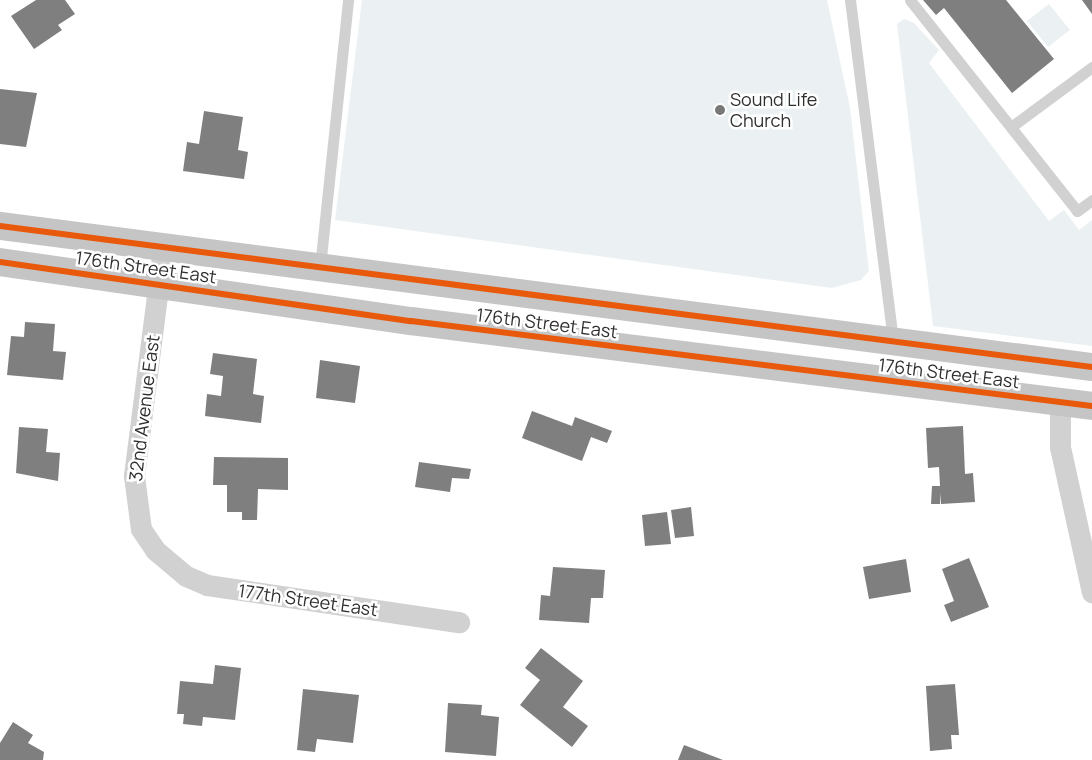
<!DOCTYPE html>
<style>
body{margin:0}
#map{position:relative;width:1092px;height:760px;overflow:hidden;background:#fff;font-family:Manrope,sans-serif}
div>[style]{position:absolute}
.green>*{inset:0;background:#ebf1f2}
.building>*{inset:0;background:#7f7f7f}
.lane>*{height:11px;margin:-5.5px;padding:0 5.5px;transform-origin:5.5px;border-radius:5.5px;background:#d1d1d1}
.street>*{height:21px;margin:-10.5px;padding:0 10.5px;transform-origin:10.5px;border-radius:10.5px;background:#d1d1d1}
.primary>*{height:28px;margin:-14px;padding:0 14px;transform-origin:14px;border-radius:14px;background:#c5c5c5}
.cycleway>*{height:6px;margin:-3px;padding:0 3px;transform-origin:3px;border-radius:3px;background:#e8590c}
.dots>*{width:14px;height:14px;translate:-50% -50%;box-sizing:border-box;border:2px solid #fff;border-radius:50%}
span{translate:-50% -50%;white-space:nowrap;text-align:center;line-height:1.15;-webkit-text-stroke:5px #fff;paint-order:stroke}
.poi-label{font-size:18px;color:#2f2f2f}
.left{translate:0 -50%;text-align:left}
.street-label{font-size:18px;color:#2f2f2f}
</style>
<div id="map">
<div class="green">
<div style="clip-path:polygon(362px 0,827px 0,850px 108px,869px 271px,861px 280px,832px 288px,335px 220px)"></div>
<div style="clip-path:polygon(1049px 4px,1070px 30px,1048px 47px,1027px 21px)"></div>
<div style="clip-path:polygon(904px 19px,914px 23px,939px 50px,929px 63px,1049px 221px,1064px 210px,1079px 230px,1092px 220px,1092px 346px,933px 326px,897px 24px)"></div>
</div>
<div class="building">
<div style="clip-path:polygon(36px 0,65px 0,75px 14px,58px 25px,62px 30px,34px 49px,11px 16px)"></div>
<div style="clip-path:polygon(923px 0,1006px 0,1054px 59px,1012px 93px,944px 8px,936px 15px)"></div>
<div style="clip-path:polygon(1082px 0,1092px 0,1092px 14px)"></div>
<div style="clip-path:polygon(0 89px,37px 93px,26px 147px,0 144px)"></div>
<div style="clip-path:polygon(204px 111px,243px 117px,238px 150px,248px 152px,244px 179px,183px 171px,187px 142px,199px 144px)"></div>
<div style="clip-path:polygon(25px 322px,55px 324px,53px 351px,66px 352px,63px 380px,7px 375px,11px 336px,24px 337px)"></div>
<div style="clip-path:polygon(213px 353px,257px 359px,253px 394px,264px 396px,261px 423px,205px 416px,207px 394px,221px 396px,223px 376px,210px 374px)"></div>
<div style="clip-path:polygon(320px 360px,360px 366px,355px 403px,316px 398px)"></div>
<div style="clip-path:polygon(532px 411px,572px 426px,575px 417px,612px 431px,607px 443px,591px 437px,582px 461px,522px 438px)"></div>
<div style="clip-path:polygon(963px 426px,965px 474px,973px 473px,975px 502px,941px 504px,940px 493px,940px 504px,931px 504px,932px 486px,940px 486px,939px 467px,928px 468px,926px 428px)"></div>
<div style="clip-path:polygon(19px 427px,48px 429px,46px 452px,60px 453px,58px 481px,16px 473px)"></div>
<div style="clip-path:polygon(214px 457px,288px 458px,288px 490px,258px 489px,257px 520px,242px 520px,242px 512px,227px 512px,227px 485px,213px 485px)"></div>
<div style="clip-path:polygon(419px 462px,471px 469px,469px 479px,452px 478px,450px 492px,415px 487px)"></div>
<div style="clip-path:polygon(691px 507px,694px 536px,675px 538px,671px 510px)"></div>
<div style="clip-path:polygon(667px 512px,671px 544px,645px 546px,642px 515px)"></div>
<div style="clip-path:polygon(969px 558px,989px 607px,951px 622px,944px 605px,954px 601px,942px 569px)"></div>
<div style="clip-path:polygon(906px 559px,911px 592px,869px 599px,863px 567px)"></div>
<div style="clip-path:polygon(553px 567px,605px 570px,603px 598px,591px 598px,589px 623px,539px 620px,541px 595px,550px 596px)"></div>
<div style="clip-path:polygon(541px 648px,583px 681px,563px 707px,588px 726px,572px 747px,520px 705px,540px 680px,525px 668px)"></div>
<div style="clip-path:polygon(215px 665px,241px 668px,235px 720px,203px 717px,202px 726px,183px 724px,184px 714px,177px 714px,180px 681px,213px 684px)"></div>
<div style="clip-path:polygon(955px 684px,959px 735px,951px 735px,952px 749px,930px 751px,926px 686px)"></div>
<div style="clip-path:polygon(303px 689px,359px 695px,353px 743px,317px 739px,315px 752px,297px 750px)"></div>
<div style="clip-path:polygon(448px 703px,482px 705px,481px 715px,499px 717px,496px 756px,445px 752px)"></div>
<div style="clip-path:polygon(13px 722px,33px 735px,28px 743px,44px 752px,43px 760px,0 760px,0 743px)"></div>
<div style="clip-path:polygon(684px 745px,723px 760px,678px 760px)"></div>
</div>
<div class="lane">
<div style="left:850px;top:0;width:345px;rotate:82.8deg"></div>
<div style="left:910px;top:0;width:269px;rotate:51.6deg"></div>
<div style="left:1077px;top:211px;width:19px;rotate:-36deg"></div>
<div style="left:1011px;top:127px;width:101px;rotate:-36.5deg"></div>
<div style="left:320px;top:267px;width:268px;rotate:-84deg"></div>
</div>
<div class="street">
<div style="left:163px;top:249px;width:229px;rotate:97.3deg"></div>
<div style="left:134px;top:476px;width:53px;rotate:82.5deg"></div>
<div style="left:141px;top:529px;width:25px;rotate:56deg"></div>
<div style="left:155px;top:550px;width:40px;rotate:40deg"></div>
<div style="left:186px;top:576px;width:23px;rotate:23deg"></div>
<div style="left:207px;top:585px;width:255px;rotate:8.4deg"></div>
<div style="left:1060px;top:402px;width:45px;rotate:90deg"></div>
<div style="left:1060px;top:447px;width:149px;rotate:77.6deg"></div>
</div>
<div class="primary">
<div style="left:0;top:226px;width:1101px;rotate:7.36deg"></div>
<div style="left:0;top:262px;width:415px;rotate:8.2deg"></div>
<div style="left:411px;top:321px;width:686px;rotate:7.11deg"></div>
</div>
<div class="cycleway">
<div style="left:0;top:226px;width:1101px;rotate:7.36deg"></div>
<div style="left:0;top:262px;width:415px;rotate:8.2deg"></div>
<div style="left:411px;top:321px;width:686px;rotate:7.11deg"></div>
</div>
<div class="dots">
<div style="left:720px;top:110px;background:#787878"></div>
</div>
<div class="poi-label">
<span class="left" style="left:730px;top:110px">Sound Life<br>Church</span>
</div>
<div class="street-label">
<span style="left:146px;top:267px;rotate:8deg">176th Street East</span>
<span style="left:547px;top:323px;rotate:7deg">176th Street East</span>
<span style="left:949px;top:373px;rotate:7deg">176th Street East</span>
<span style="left:144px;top:408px;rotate:-83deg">32nd Avenue East</span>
<span style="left:308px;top:600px;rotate:8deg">177th Street East</span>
</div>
</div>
